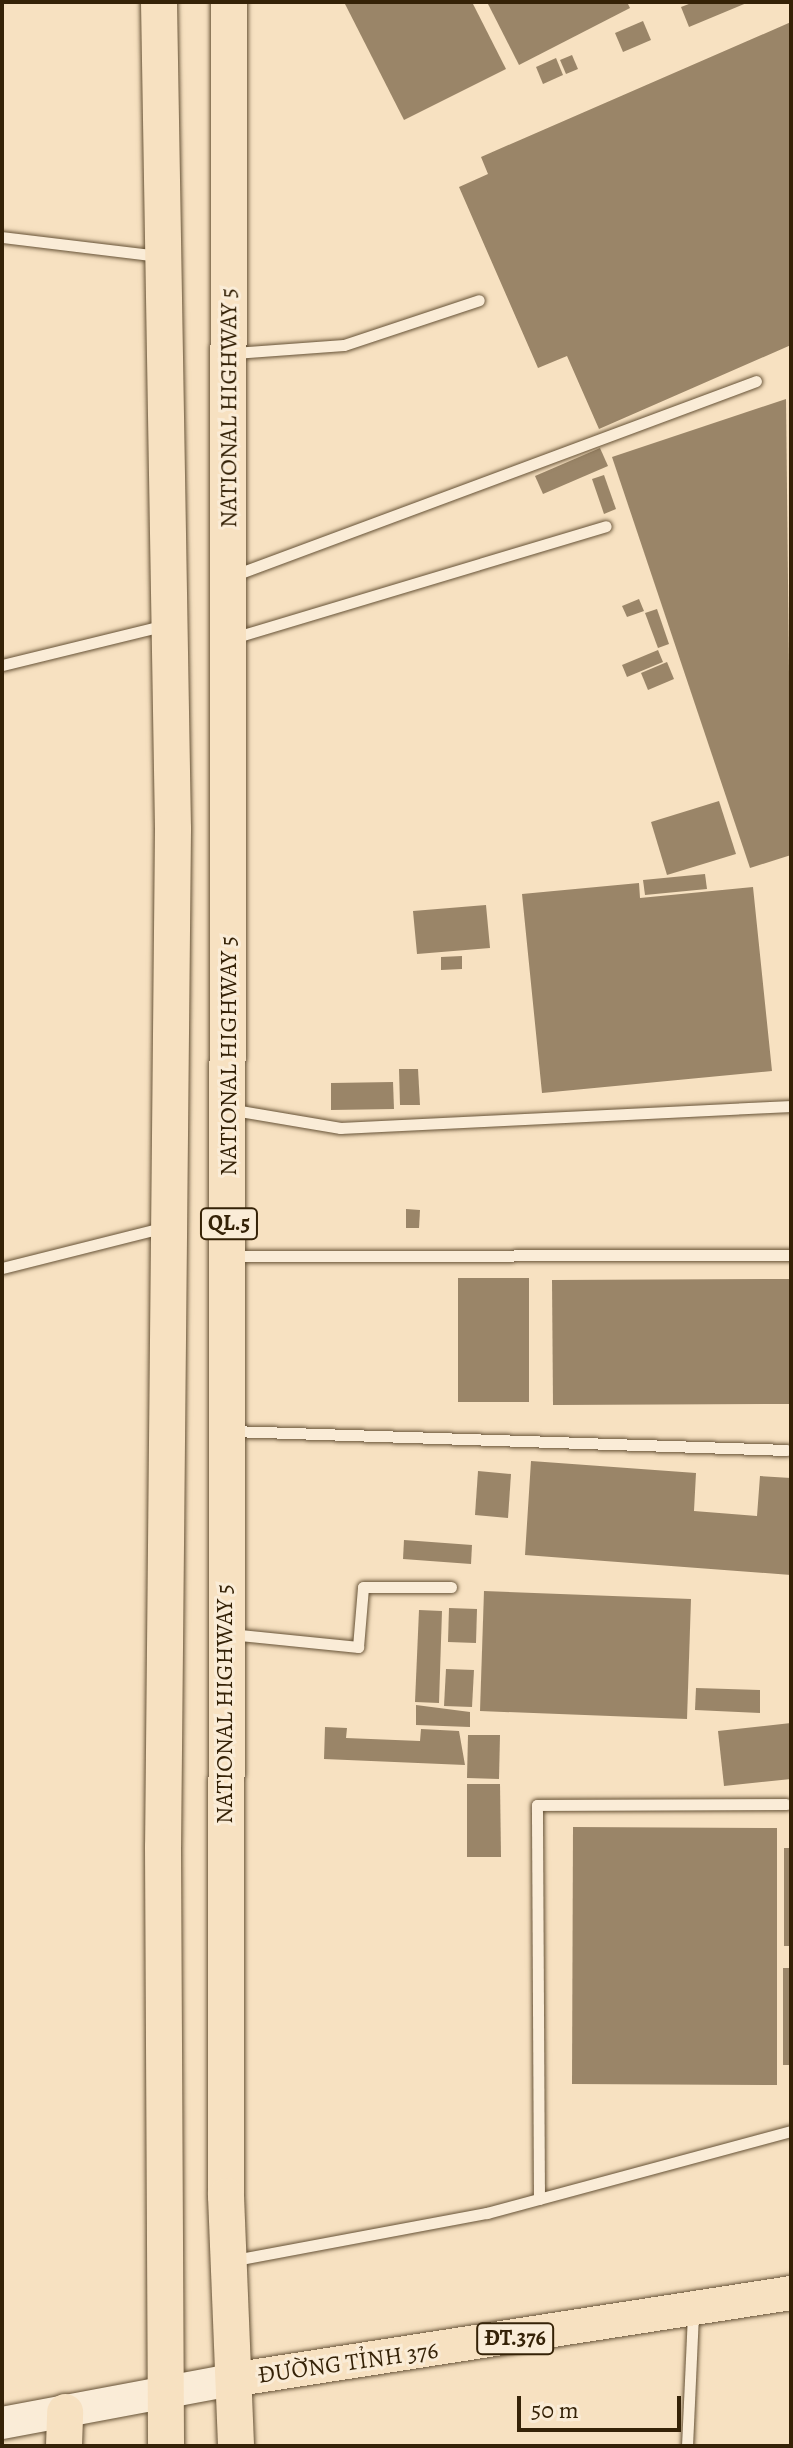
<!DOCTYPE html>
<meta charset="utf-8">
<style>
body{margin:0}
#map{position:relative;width:793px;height:2448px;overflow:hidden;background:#f7e1c1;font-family:Alegreya,serif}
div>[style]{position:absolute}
.building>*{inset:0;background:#9a8568}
.roads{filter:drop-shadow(0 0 2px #665236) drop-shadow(0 0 2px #665236)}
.service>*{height:11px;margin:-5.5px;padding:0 5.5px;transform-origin:5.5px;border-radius:5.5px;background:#faecd7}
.secondary>*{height:32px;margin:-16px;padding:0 16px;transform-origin:16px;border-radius:16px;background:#faecd7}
.primary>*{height:34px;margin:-17px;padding:0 17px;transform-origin:17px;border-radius:17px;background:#f7e1c1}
.trunk>*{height:36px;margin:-18px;padding:0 18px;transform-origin:18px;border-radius:18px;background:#f7e1c1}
span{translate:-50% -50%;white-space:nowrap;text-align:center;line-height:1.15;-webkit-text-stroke:6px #faecd7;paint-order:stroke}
.shield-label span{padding:2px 6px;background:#faecd7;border:2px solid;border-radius:6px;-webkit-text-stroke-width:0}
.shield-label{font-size:22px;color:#352207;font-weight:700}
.street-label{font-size:24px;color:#352207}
.frame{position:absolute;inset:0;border:4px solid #352207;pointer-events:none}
.scale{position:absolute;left:517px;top:2396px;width:164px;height:36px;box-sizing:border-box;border:4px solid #352207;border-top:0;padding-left:10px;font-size:24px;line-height:28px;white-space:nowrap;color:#352207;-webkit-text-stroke:6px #faecd7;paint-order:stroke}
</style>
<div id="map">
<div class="building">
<div style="clip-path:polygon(344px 2px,472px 2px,506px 69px,404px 120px)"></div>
<div style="clip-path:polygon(487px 2px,627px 2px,630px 8px,519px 65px)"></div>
<div style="clip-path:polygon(694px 2px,749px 2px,689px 27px,681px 7px)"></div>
<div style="clip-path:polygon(643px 21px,651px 40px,623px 52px,615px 33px)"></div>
<div style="clip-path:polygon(791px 22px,791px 345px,599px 429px,567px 356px,538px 368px,459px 187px,488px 174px,481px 157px)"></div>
<div style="clip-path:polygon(572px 55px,578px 69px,566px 74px,560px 60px)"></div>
<div style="clip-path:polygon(556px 58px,563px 75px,543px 84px,536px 67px)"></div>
<div style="clip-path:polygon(786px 399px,791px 855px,750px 868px,612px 457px)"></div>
<div style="clip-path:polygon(600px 448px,608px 466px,543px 494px,535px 476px)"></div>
<div style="clip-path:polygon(604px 475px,616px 509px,604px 514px,592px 479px)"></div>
<div style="clip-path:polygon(639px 599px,644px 611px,627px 617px,622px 606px)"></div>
<div style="clip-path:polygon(657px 609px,669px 644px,658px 648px,645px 613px)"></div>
<div style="clip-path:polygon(658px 650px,663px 662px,627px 677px,622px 665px)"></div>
<div style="clip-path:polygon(667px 662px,674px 679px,648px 690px,641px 673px)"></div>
<div style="clip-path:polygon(719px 801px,736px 854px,667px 875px,651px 822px)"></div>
<div style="clip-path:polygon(705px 874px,707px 889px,645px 895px,643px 880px)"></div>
<div style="clip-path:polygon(639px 883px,640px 898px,753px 887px,772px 1071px,542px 1093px,522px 894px)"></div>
<div style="clip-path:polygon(486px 905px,490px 948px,417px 954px,413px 911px)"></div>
<div style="clip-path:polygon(462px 956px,462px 969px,441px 970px,441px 957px)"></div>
<div style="clip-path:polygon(399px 1069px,418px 1069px,420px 1105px,400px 1105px)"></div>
<div style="clip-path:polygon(393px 1082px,394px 1109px,331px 1110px,331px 1083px)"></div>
<div style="clip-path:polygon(406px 1209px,420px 1210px,419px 1228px,406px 1228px)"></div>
<div style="clip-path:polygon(458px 1278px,529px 1278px,529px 1402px,458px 1402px)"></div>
<div style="clip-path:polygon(791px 1279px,791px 1404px,553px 1405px,552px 1280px)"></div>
<div style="clip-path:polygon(531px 1461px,696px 1473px,694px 1511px,757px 1516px,760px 1476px,791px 1478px,791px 1575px,525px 1555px)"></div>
<div style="clip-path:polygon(478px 1471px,511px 1474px,508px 1518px,475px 1515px)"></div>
<div style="clip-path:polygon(404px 1540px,472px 1545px,471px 1564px,403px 1559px)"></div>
<div style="clip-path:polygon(484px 1591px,691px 1599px,687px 1719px,480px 1711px)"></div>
<div style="clip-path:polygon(449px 1608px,477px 1609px,476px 1643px,448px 1642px)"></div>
<div style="clip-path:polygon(419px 1610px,442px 1611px,439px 1703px,415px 1702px)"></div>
<div style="clip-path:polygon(446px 1669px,474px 1670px,472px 1707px,444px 1706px)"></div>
<div style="clip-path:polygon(696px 1688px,760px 1690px,760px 1713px,695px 1710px)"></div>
<div style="clip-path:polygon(416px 1705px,470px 1712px,470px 1727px,416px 1725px)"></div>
<div style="clip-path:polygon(791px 1723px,791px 1779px,724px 1786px,718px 1731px)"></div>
<div style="clip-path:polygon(325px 1727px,347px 1728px,346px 1738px,420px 1741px,421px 1729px,459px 1731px,465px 1765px,324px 1759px)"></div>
<div style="clip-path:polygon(468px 1735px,500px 1735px,499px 1779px,467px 1778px)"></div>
<div style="clip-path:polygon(467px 1784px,500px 1784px,501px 1857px,467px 1857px)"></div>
<div style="clip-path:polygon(573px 1827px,777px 1828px,777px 2085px,572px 2084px)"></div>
<div style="clip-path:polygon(784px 1848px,791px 1848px,791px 1946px,784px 1946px)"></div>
<div style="clip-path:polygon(783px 1968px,791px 1968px,791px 2065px,783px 2065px)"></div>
</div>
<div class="roads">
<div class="service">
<div style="left:2px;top:237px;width:159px;rotate:6.9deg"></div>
<div style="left:234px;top:353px;width:110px;rotate:-4.2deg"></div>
<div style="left:344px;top:345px;width:142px;rotate:-18.4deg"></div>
<div style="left:232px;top:576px;width:559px;rotate:-20.41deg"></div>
<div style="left:233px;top:638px;width:389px;rotate:-16.7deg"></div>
<div style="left:2px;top:665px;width:169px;rotate:-13.7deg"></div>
<div style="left:234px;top:1110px;width:108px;rotate:9.6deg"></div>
<div style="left:340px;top:1128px;width:452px;rotate:-2.8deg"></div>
<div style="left:232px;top:1256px;width:559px;rotate:-0.1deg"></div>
<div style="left:2px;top:1268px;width:168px;rotate:-14.1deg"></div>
<div style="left:232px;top:1431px;width:555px;rotate:1.96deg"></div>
<div style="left:230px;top:1634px;width:129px;rotate:5.8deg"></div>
<div style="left:358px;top:1647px;width:60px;rotate:-85.2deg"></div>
<div style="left:363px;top:1587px;width:88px"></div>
<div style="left:539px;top:2199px;width:394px;rotate:-90.3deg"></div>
<div style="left:537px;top:1805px;width:249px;rotate:-0.2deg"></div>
<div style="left:235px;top:2260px;width:256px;rotate:-10.6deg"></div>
<div style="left:487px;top:2213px;width:315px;rotate:-15.1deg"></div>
<div style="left:687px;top:2446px;width:133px;rotate:-87.4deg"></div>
</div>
<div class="secondary">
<div style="left:2px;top:2423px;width:240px;rotate:-10.6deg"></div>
</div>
<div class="primary">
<div style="left:238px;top:2379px;width:560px;rotate:-8.84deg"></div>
</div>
<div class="trunk">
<div style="left:159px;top:2px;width:827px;rotate:89.03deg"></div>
<div style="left:173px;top:829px;width:1018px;rotate:90.56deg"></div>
<div style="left:163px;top:1847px;width:599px;rotate:89.71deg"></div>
<div style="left:229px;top:2px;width:2194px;rotate:90.08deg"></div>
<div style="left:226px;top:2196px;width:250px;rotate:87.7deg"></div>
<div style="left:64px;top:2446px;width:34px;rotate:-88deg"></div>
</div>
</div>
<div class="shield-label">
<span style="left:229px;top:1224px">QL.5</span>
<span style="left:515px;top:2339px">ĐT.376</span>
</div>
<div class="street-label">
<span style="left:229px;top:408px;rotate:-90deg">NATIONAL HIGHWAY 5</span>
<span style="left:229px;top:1056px;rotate:-90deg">NATIONAL HIGHWAY 5</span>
<span style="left:225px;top:1704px;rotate:-90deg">NATIONAL HIGHWAY 5</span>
<span style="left:348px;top:2363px;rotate:-8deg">ĐƯỜNG TỈNH 376</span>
</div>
<div class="frame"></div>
<div class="scale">50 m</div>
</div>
